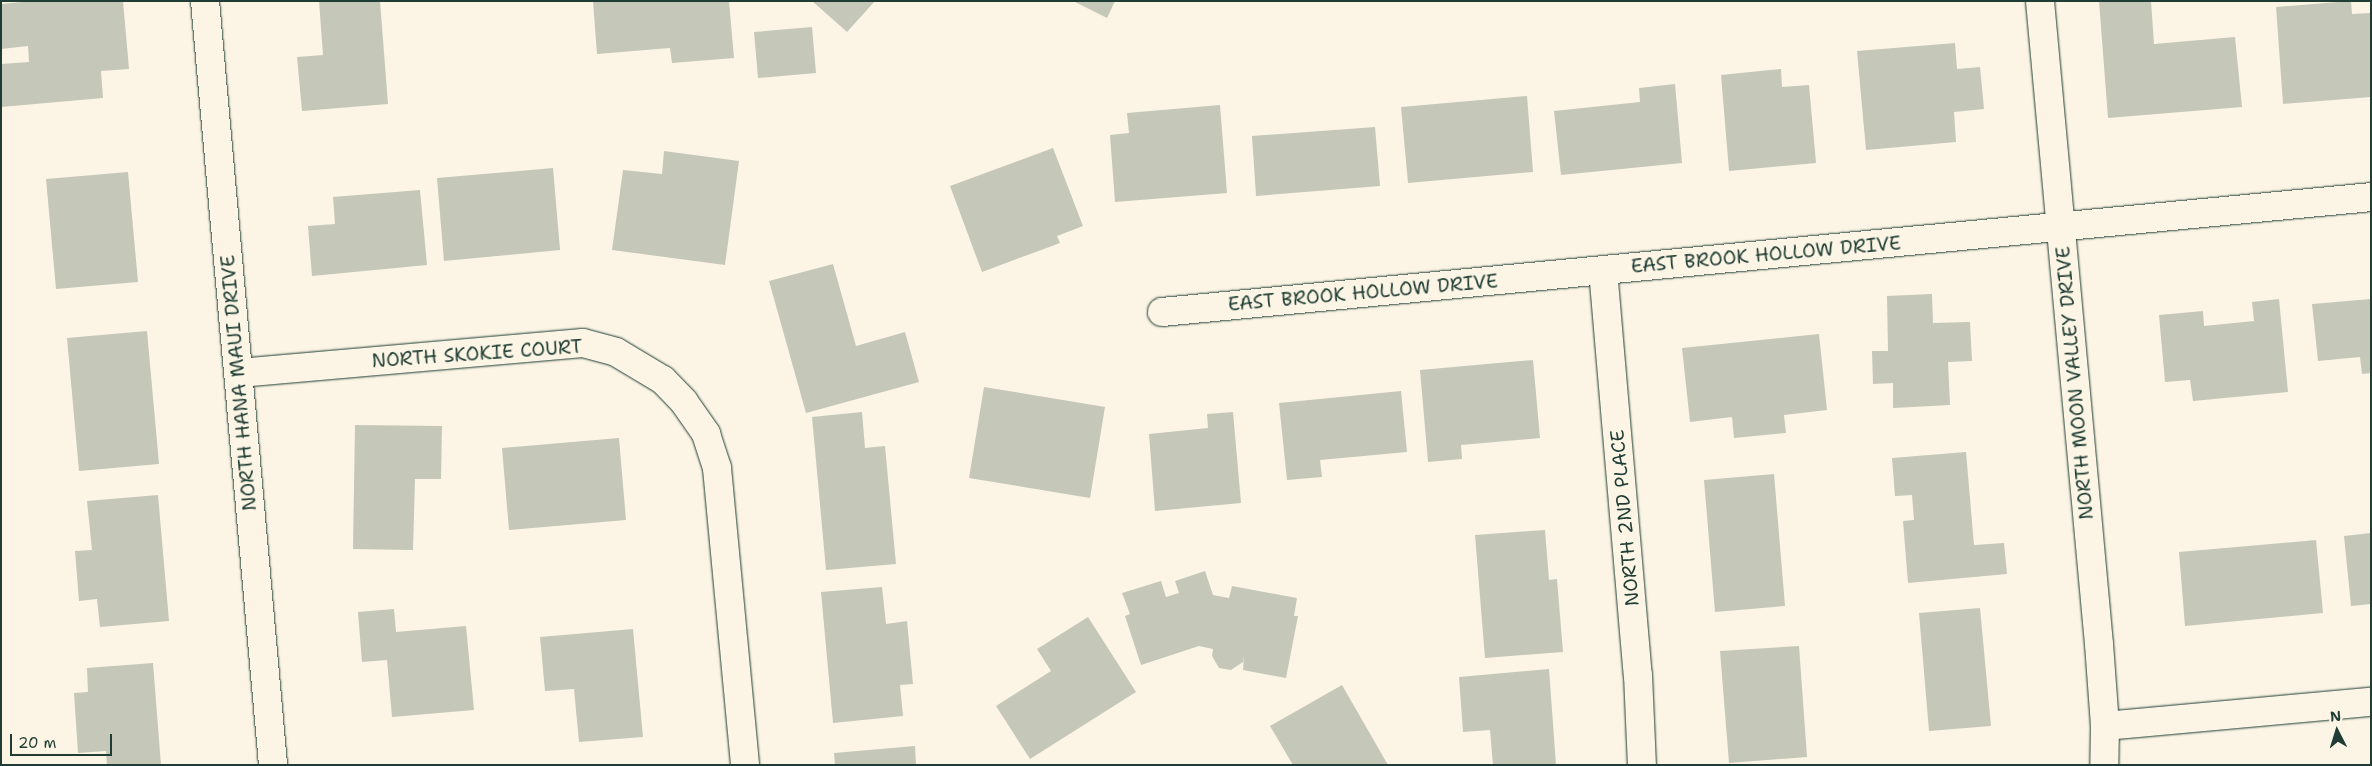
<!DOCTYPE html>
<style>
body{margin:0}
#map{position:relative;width:2372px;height:766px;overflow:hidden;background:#fcf5e5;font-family:"Shantell Sans",sans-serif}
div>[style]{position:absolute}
.building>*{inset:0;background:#c5c7b9}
.roads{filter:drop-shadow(0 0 1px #1f3d34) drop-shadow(0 0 1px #1f3d34)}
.street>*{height:28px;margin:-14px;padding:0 14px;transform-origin:14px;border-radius:14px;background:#fcf5e5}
.secondary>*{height:28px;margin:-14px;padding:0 14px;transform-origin:14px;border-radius:14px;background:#fcf5e5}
span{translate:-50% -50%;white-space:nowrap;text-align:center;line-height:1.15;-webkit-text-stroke:5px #fcf5e5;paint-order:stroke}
.street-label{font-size:19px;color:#1f3d34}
.frame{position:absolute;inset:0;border:2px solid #1f3d34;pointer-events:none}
.north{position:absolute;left:2312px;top:706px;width:50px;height:50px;-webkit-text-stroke:4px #fcf5e5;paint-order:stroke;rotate:355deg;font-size:14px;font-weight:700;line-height:20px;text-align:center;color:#1f3d34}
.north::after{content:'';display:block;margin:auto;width:18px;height:22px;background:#1f3d34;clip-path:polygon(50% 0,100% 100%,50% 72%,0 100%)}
.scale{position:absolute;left:10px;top:734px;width:102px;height:22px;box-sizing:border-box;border:2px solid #1f3d34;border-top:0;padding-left:6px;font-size:15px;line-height:18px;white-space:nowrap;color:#1f3d34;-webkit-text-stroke:4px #fcf5e5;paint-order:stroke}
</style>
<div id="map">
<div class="building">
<div style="clip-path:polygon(32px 1px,123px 1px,129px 69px,101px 71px,103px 98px,1px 107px,1px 64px,29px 62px,28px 46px,1px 49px,1px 4px)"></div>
<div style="clip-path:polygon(319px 1px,380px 1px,388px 104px,302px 111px,297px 57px,323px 55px)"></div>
<div style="clip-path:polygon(593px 1px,729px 1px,734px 58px,672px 63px,670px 48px,597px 54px)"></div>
<div style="clip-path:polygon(812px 1px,875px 1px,847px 32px)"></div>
<div style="clip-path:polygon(1073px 1px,1115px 1px,1107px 18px)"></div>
<div style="clip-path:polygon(2099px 1px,2151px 1px,2154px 44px,2235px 37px,2242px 107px,2108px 118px)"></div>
<div style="clip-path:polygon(2351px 1px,2352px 14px,2371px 13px,2371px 97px,2283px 104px,2276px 7px)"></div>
<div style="clip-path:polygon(812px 27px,816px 73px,758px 78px,754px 32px)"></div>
<div style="clip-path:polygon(1955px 43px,1957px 69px,1980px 67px,1984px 109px,1954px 112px,1956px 142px,1866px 150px,1857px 51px)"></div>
<div style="clip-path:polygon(1781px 69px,1782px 87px,1809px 85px,1816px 163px,1729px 171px,1721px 75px)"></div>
<div style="clip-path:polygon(1675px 84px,1682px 163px,1561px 175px,1554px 111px,1640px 102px,1639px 88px)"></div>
<div style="clip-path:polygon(1527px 96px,1533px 172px,1408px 183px,1401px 107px)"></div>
<div style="clip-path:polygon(1220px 105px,1227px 193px,1115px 202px,1110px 135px,1129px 133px,1127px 113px)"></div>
<div style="clip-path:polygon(1375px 127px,1380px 186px,1256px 196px,1252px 136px)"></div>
<div style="clip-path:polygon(1053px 148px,1083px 226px,1057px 236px,1060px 243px,982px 272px,950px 186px)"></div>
<div style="clip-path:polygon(664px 151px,739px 161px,725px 265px,612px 250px,623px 170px,662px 174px)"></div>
<div style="clip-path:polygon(553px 168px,560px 250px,444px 261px,437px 178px)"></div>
<div style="clip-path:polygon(128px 172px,138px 282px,56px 289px,46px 179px)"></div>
<div style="clip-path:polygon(420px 190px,427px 265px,312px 276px,308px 226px,335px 224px,333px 197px)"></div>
<div style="clip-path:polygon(833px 264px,856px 346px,905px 332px,919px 382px,806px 413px,769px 281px)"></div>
<div style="clip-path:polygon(1932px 294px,1933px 323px,1970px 322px,1972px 361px,1948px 362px,1950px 405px,1893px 408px,1893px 383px,1873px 384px,1872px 351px,1888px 351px,1887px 296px)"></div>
<div style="clip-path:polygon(2279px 299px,2288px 392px,2193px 401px,2190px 380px,2165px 382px,2159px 315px,2203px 311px,2204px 326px,2254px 321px,2252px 302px)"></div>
<div style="clip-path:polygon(2371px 299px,2371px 373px,2362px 374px,2360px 357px,2318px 361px,2312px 304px)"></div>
<div style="clip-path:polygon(147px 331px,159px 464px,79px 471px,67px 338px)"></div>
<div style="clip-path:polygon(1819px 334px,1827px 410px,1784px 415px,1786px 433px,1734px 438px,1732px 417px,1690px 422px,1682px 348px)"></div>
<div style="clip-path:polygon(1533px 360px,1540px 438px,1461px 445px,1462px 459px,1428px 462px,1420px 370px)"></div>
<div style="clip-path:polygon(984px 387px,1105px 407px,1090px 498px,969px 478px)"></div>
<div style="clip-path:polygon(1401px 391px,1407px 452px,1320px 460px,1322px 477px,1287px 480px,1279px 403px)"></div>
<div style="clip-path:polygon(862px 412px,865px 448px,885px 446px,896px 564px,826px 570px,812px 417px)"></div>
<div style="clip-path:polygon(1233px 412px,1241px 503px,1155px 511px,1149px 434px,1208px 428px,1207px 414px)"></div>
<div style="clip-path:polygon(355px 425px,442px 426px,441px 479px,415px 479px,413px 550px,353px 549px)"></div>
<div style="clip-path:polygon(619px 438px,626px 520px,509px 530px,502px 448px)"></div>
<div style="clip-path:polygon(1966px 452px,1974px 545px,2004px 543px,2007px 574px,1908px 583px,1903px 521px,1914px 520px,1912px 495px,1895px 496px,1892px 458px)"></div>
<div style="clip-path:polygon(1774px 474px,1785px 606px,1715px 612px,1704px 480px)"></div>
<div style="clip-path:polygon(158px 495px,169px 621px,100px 627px,97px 599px,79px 601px,75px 551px,92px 550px,87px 501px)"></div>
<div style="clip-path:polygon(1545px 530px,1549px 580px,1557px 579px,1563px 652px,1485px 658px,1475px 535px)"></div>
<div style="clip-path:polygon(2371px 533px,2371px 604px,2351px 606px,2344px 536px)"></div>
<div style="clip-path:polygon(2316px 540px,2323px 613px,2185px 626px,2179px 552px)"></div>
<div style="clip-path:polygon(1205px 571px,1213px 595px,1229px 598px,1232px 586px,1297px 598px,1294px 616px,1298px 616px,1286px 678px,1243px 670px,1244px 655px,1243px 662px,1231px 670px,1219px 668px,1212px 656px,1213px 649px,1199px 646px,1141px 665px,1125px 616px,1130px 614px,1122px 593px,1161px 581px,1166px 597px,1179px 593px,1175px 581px)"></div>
<div style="clip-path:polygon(882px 587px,886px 624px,907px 621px,913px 684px,900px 685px,903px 716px,833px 723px,821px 592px)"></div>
<div style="clip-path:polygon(1980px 608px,1991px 726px,1929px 731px,1919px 613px)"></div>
<div style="clip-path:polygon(394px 609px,396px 632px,466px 626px,474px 710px,392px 717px,387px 660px,362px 662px,358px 612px)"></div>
<div style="clip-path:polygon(1088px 617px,1136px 692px,1030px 759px,996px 706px,1051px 671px,1037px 649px)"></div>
<div style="clip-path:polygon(633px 629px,643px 737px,579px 742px,574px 689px,545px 691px,540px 637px)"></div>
<div style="clip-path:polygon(1799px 646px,1807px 757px,1729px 763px,1720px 651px)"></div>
<div style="clip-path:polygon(153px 663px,161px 765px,107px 765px,106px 751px,78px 753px,74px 693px,88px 692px,87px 668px)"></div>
<div style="clip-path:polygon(1549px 669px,1556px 765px,1493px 765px,1490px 730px,1463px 732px,1459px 677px)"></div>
<div style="clip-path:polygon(1342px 685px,1388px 765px,1293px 765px,1270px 726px)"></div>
<div style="clip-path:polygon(915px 746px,916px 765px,835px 765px,834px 753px)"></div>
</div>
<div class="roads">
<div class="street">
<div style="left:205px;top:1px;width:767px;rotate:84.91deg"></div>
<div style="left:1603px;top:270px;width:407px;rotate:85.1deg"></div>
<div style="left:1638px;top:675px;width:90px;rotate:87.5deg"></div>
<div style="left:1162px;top:312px;width:1214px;rotate:-5.43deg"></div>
<div style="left:239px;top:373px;width:345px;rotate:-5deg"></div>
<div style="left:583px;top:343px;width:34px;rotate:15deg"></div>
<div style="left:616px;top:352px;width:55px;rotate:30.8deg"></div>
<div style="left:663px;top:380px;width:30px;rotate:46deg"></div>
<div style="left:684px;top:402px;width:39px;rotate:55deg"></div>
<div style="left:706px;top:434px;width:36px;rotate:72deg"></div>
<div style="left:717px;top:468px;width:298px;rotate:84.6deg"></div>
<div style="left:2105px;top:726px;width:267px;rotate:-5.2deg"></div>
</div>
<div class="secondary">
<div style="left:2040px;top:1px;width:646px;rotate:84.76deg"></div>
<div style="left:2099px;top:644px;width:82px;rotate:85.8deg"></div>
<div style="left:2105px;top:726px;width:39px;rotate:91deg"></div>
</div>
</div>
<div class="street-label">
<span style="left:1766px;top:255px;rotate:-5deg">EAST BROOK HOLLOW DRIVE</span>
<span style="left:1363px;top:293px;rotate:-5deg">EAST BROOK HOLLOW DRIVE</span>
<span style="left:477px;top:354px;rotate:-4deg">NORTH SKOKIE COURT</span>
<span style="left:239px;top:383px;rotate:-95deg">NORTH HANA MAUI DRIVE</span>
<span style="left:2075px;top:383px;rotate:-95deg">NORTH MOON VALLEY DRIVE</span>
<span style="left:1625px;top:518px;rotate:-95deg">NORTH 2ND PLACE</span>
</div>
<div class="frame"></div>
<div class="north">N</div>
<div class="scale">20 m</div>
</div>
